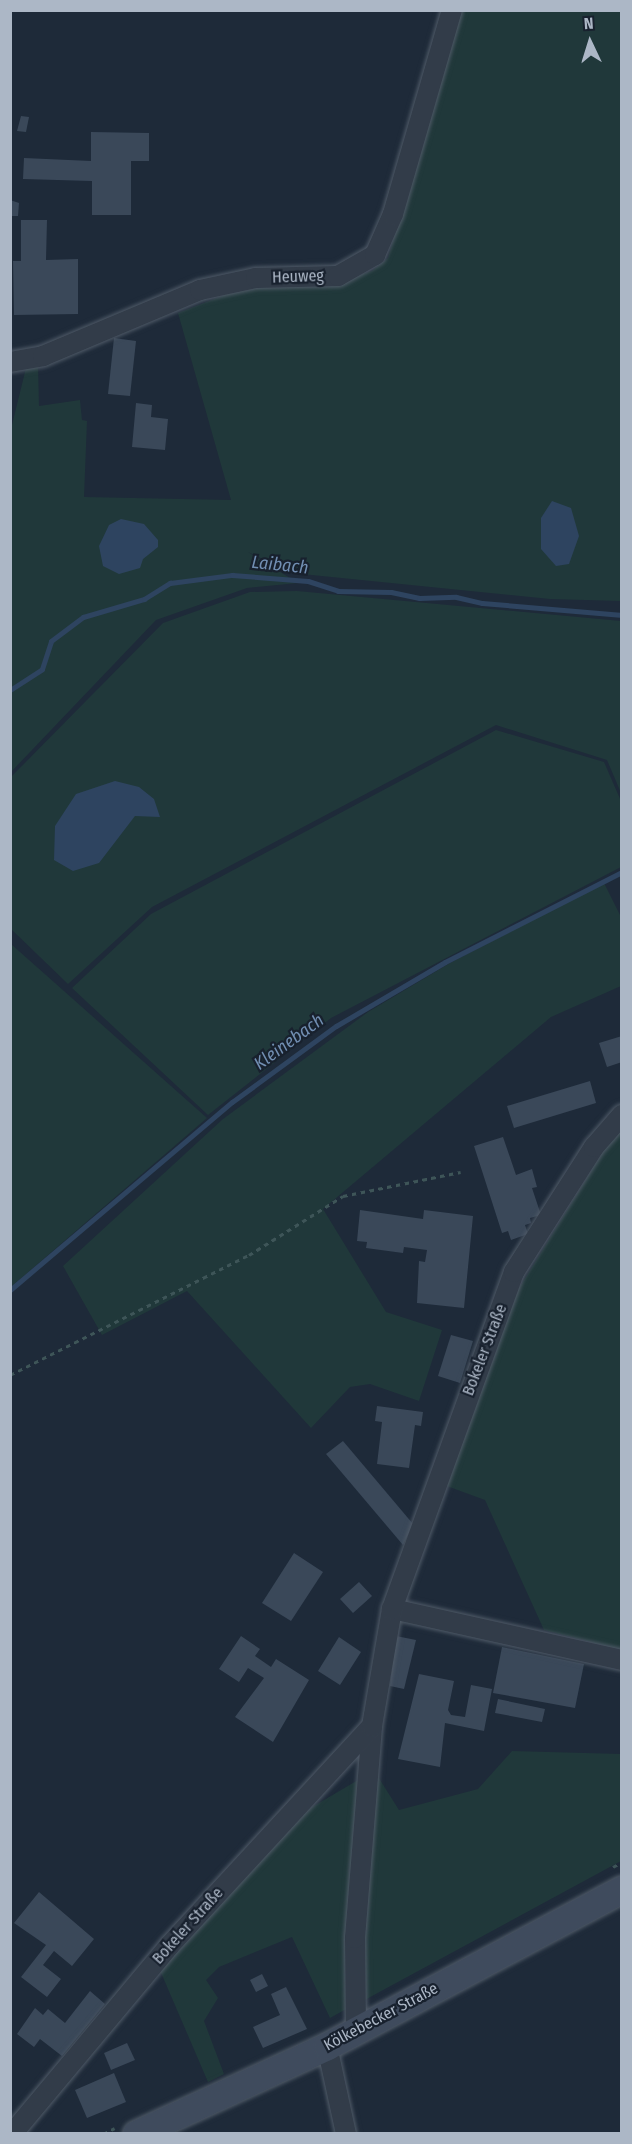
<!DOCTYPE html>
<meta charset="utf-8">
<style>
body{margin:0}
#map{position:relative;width:632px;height:2144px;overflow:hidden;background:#1e2a39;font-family:"Fira Sans Condensed",sans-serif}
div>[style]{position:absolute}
.green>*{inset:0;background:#20383a}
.water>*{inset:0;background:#2e4460}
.stream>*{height:5px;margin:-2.5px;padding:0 2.5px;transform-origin:2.5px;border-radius:2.5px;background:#2e4460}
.building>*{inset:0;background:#3a4859}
.path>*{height:3px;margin-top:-1.5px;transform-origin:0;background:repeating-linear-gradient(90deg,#3e5558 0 4.5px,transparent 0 9px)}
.roads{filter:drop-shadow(0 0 2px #4f5a67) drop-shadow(0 0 2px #4f5a67)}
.street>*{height:20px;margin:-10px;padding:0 10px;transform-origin:10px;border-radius:10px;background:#323c49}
.secondary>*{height:27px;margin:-13.5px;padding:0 13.5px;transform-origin:13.5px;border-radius:13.5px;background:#3f4b5d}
span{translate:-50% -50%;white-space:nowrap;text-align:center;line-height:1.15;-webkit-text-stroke:4.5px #18212e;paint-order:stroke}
.street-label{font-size:16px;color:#acb7c6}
.water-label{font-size:18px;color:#718eb2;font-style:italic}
.frame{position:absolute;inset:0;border:12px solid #acb7c6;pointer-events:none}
.north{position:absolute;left:560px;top:12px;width:60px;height:60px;-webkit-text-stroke:4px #18212e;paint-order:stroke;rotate:356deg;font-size:16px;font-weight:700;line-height:24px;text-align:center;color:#acb7c6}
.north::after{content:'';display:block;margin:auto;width:21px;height:27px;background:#acb7c6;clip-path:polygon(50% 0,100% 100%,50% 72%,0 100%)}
</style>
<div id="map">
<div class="green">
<div style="clip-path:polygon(459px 11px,621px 11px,621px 601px,550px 599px,292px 573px,248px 552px,298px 583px,247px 588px,156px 620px,11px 772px,10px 433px,26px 368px,38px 365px,39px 406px,80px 400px,82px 420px,87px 421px,84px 497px,231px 500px,178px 313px,248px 286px,348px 279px,372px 271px,388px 258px)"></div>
<div style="clip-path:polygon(297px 591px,621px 621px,621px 793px,607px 760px,496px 725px,152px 907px,68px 984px,11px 929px,10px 778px,163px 623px,250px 592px)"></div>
<div style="clip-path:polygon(496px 730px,604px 762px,621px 801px,621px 867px,331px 1018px,208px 1115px,72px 988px,151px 914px)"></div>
<div style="clip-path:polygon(604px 883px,621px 917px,621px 986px,551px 1017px,323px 1209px,386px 1312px,442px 1330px,419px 1401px,370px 1384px,350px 1387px,311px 1428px,187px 1291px,102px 1335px,63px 1266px,223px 1119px,368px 1012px,450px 963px)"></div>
<div style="clip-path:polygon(11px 944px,207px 1118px,11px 1287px)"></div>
<div style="clip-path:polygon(621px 1129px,621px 1650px,544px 1630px,485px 1500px,444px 1485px,516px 1293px,604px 1150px)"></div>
<div style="clip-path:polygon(512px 1751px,621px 1754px,621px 1861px,361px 2002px,362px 1936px,375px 1772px,399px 1810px,478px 1789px)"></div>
<div style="clip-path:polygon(358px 1780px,348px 2008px,330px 2018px,292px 1937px,219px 1967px,206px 1980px,218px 1998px,204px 2021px,224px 2074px,208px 2082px,159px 1968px,297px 1816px)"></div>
</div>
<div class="water">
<div style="clip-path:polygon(552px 501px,571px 508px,579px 536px,569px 564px,556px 566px,541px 549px,541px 518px)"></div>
<div style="clip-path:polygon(121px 519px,144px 524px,158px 540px,158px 547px,143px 559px,140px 568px,119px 574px,103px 566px,99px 546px,109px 525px)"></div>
<div style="clip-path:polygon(115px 781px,139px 787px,154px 799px,160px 817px,135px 816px,99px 863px,73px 871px,54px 860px,55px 826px,76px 794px)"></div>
</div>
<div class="stream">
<div style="left:10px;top:690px;width:38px;rotate:-33deg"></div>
<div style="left:42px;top:669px;width:29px;rotate:-72deg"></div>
<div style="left:51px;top:641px;width:40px;rotate:-37deg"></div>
<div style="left:83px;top:617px;width:64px;rotate:-16.4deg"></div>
<div style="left:144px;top:599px;width:31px;rotate:-32deg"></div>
<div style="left:170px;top:583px;width:63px;rotate:-7.4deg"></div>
<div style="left:232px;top:575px;width:76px;rotate:4.5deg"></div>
<div style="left:308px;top:581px;width:32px;rotate:18deg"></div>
<div style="left:338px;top:591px;width:53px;rotate:1.1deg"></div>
<div style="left:391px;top:592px;width:29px;rotate:12deg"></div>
<div style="left:419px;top:598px;width:37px;rotate:-2deg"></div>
<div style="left:456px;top:597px;width:27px;rotate:13deg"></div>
<div style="left:482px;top:603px;width:141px;rotate:4.9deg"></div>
<div style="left:10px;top:1290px;width:291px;rotate:-40.3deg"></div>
<div style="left:232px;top:1102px;width:129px;rotate:-36.2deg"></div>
<div style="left:336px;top:1026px;width:126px;rotate:-30.4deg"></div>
<div style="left:445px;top:962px;width:199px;rotate:-27deg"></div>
</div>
<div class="building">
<div style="clip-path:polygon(21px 116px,29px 117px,26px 132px,17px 131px)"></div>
<div style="clip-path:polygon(91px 132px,149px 133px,149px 161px,131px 161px,131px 215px,92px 215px,92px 181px,23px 179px,24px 158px,91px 161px)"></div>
<div style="clip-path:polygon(10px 200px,19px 203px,18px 216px,10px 216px)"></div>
<div style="clip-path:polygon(21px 220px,47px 220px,46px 260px,78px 259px,78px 314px,14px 315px,13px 261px,21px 261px)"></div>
<div style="clip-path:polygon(114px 338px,136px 341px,130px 396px,108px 394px)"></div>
<div style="clip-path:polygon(136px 403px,152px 405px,151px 417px,168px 419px,165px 450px,132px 447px)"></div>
<div style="clip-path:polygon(622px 1036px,622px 1062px,607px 1067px,599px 1043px)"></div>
<div style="clip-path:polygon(590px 1081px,596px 1103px,514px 1128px,507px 1106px)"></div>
<div style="clip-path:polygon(503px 1137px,516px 1175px,532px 1169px,537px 1187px,532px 1188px,541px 1215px,530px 1218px,531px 1223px,525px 1225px,528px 1234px,511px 1240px,508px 1231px,502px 1233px,474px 1146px)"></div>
<div style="clip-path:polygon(360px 1210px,423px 1219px,424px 1210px,473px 1216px,464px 1308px,417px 1303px,419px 1261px,425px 1262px,427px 1250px,404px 1247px,403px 1253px,366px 1248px,367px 1242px,357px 1241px)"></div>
<div style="clip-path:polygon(451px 1335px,473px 1341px,460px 1383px,438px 1376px)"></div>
<div style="clip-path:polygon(377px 1406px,423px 1412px,421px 1426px,415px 1425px,409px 1468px,377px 1464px,382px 1422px,375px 1421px)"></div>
<div style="clip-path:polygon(343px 1441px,413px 1524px,403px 1545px,326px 1454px)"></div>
<div style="clip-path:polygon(294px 1553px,323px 1572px,291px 1621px,262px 1603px)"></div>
<div style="clip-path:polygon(359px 1582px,372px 1596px,353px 1613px,340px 1599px)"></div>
<div style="clip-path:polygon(241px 1636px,260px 1649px,255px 1656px,271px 1667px,276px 1659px,309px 1680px,273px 1742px,235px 1717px,264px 1678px,248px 1668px,239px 1682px,219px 1669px)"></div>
<div style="clip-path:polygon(396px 1636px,416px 1640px,404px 1689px,390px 1686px)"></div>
<div style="clip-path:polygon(339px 1637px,361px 1652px,340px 1685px,318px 1671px)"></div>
<div style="clip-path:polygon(502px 1647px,584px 1664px,575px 1708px,493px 1693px)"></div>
<div style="clip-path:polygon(419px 1674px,454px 1681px,448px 1710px,451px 1715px,465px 1717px,471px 1685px,492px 1689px,484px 1731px,445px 1723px,440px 1767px,398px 1759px)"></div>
<div style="clip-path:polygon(498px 1699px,545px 1709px,542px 1722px,495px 1713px)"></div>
<div style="clip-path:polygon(39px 1892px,94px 1939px,72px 1966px,54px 1951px,43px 1965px,61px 1979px,47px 1997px,21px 1977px,46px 1945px,14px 1923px)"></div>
<div style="clip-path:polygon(262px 1974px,268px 1986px,256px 1992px,250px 1980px)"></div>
<div style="clip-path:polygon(286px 1987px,307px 2029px,263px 2048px,253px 2027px,280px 2015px,271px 1994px)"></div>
<div style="clip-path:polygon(90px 1991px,105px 2004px,62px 2056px,40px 2039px,34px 2047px,17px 2034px,35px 2008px,43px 2015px,48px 2009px,65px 2023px)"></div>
<div style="clip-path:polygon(127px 2043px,135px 2060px,111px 2070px,104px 2053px)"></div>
<div style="clip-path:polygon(114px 2073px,126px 2102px,87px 2118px,75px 2090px)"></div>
</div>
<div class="path">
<div style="left:10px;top:1375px;width:267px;rotate:-26.7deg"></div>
<div style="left:249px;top:1255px;width:111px;rotate:-32.1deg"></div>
<div style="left:343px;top:1196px;width:120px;rotate:-11.5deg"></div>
<div style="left:613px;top:1867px;width:10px;rotate:-29deg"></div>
<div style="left:103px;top:2134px;width:13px;rotate:-27deg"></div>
</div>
<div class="roads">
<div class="street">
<div style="left:10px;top:362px;width:34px;rotate:-10deg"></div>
<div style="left:43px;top:356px;width:170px;rotate:-22.8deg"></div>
<div style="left:200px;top:290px;width:57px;rotate:-12.1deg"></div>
<div style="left:256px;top:278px;width:82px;rotate:-1.4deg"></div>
<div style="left:338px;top:276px;width:43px;rotate:-29.6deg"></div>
<div style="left:375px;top:255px;width:45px;rotate:-66.3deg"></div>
<div style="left:393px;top:214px;width:212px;rotate:-73.9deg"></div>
<div style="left:392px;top:1609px;width:236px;rotate:12.5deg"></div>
<div style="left:356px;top:2031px;width:93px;rotate:-90.6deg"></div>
<div style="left:355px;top:1938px;width:213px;rotate:-85.4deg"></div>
<div style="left:327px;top:2046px;width:90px;rotate:77.8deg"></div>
<div style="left:12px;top:2134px;width:246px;rotate:-50.1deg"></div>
<div style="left:170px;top:1945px;width:298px;rotate:-47.3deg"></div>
<div style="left:372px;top:1726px;width:119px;rotate:-80.3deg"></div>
<div style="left:392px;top:1609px;width:358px;rotate:-70.1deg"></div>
<div style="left:514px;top:1272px;width:148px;rotate:-57.4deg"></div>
<div style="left:594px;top:1147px;width:43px;rotate:-48.8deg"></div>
</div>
<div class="secondary">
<div style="left:136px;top:2134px;width:210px;rotate:-24.7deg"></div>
<div style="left:327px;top:2046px;width:334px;rotate:-28deg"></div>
</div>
</div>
<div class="street-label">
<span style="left:298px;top:277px;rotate:-2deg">Heuweg</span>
<span style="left:485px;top:1350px;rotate:-69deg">Bokeler Straße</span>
<span style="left:188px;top:1926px;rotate:-48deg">Bokeler Straße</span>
<span style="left:381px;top:2017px;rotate:-28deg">Kölkebecker Straße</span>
</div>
<div class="water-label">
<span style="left:280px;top:565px;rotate:6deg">Laibach</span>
<span style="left:289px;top:1042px;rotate:-36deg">Kleinebach</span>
</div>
<div class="frame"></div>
<div class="north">N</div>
</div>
